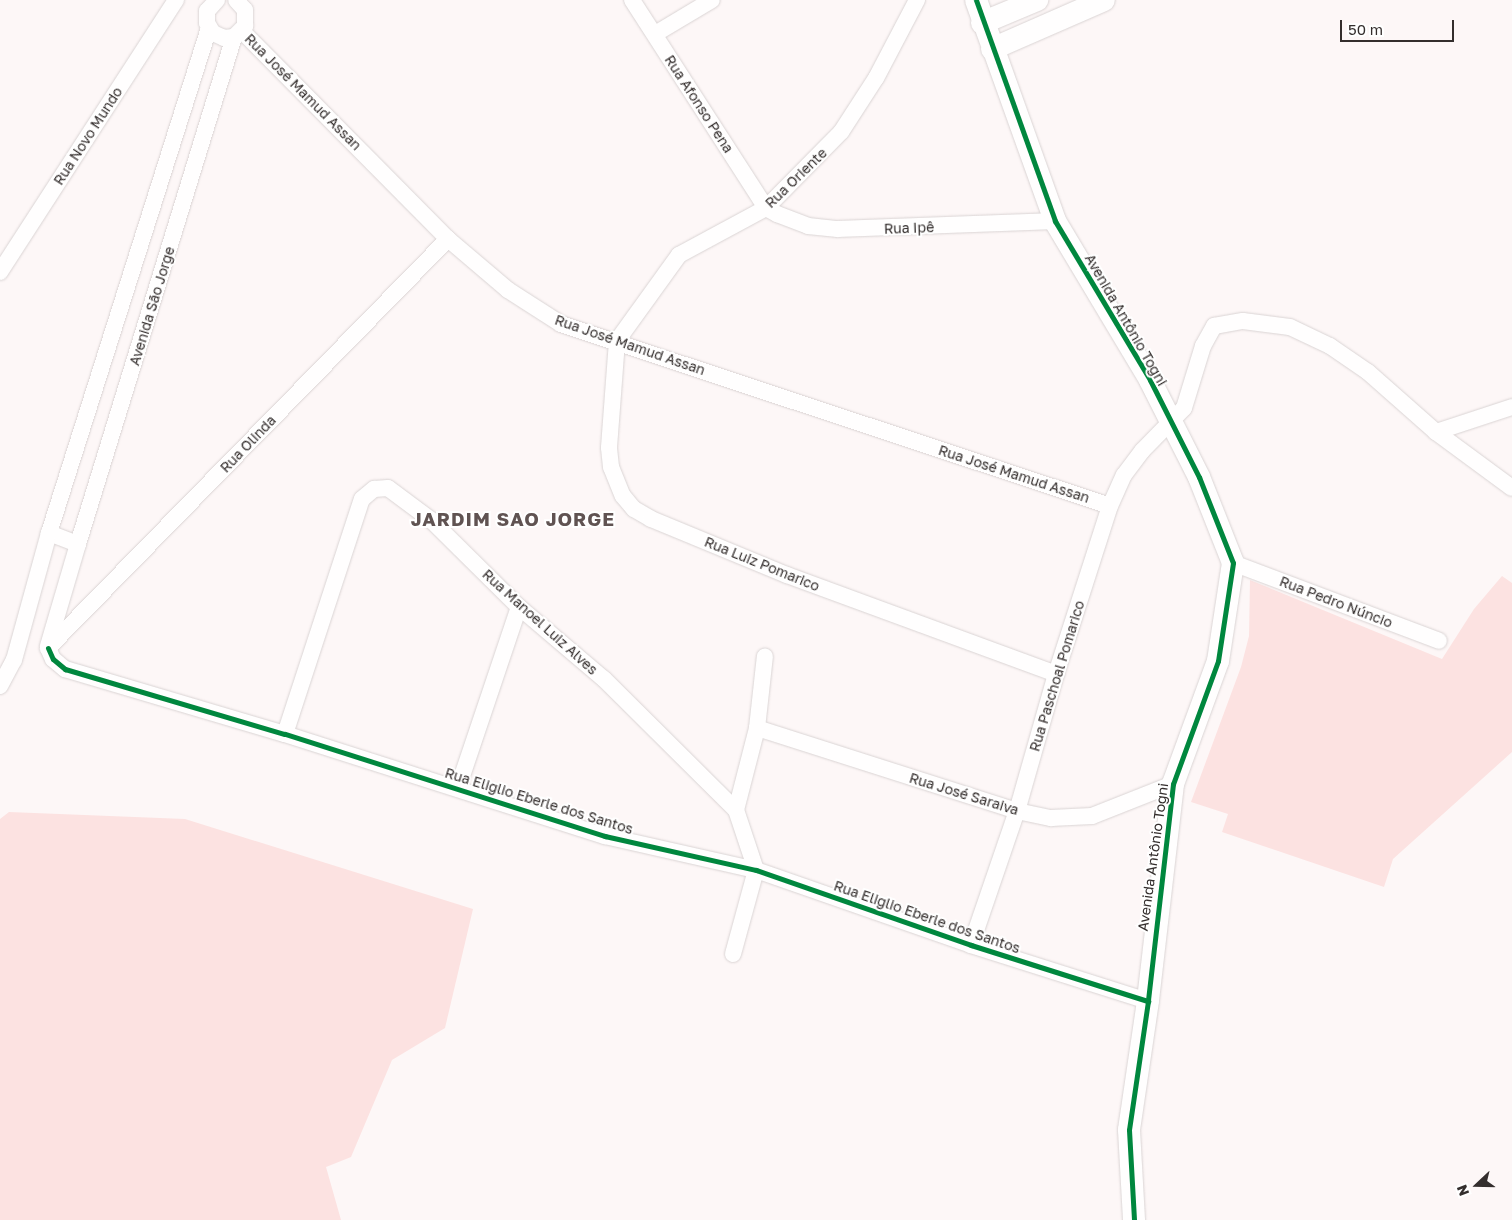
<!DOCTYPE html>
<meta charset="utf-8">
<style>
body{margin:0}
#map{position:relative;width:1512px;height:1220px;overflow:hidden;background:#fdf7f7;font-family:"Golos Text",sans-serif}
div>[style]{position:absolute}
.green>*{inset:0;background:#fce2e1}
.roads{filter:drop-shadow(0 0 1px #dad4d4) drop-shadow(0 0 1px #dad4d4)}
.street>*{height:16px;margin:-8px;padding:0 8px;transform-origin:8px;border-radius:8px;background:#fffefe}
.secondary>*{height:22px;margin:-11px;padding:0 11px;transform-origin:11px;border-radius:11px;background:#fffefe}
.cycleway>*{height:5px;margin:-2.5px;padding:0 2.5px;transform-origin:2.5px;border-radius:2.5px;background:#00873e}
span{translate:-50% -50%;white-space:nowrap;text-align:center;line-height:1.15;-webkit-text-stroke:4px #fff;paint-order:stroke}
.street-label{font-size:14px;color:#342e2d}
.district-label{font-size:19px;color:#605352;font-weight:700;letter-spacing:1px}
.north{position:absolute;left:1452px;top:1160px;width:50px;height:50px;-webkit-text-stroke:4px #fff;paint-order:stroke;rotate:249deg;font-size:14px;font-weight:700;line-height:20px;text-align:center;color:#342e2d}
.north::after{content:'';display:block;margin:auto;width:18px;height:22px;background:#342e2d;clip-path:polygon(50% 0,100% 100%,50% 72%,0 100%)}
.scale{position:absolute;left:1340px;top:20px;width:114px;height:22px;box-sizing:border-box;border:2px solid #342e2d;border-top:0;padding-left:6px;font-size:15px;line-height:18px;white-space:nowrap;color:#342e2d;-webkit-text-stroke:4px #fff;paint-order:stroke}
</style>
<div id="map">
<div class="green">
<div style="clip-path:polygon(1502px 576px,1512px 583px,1512px 752px,1393px 859px,1384px 887px,1222px 832px,1228px 814px,1191px 802px,1241px 667px,1249px 636px,1250px 580px,1442px 659px,1474px 609px)"></div>
<div style="clip-path:polygon(9px 812px,185px 819px,473px 909px,445px 1028px,392px 1060px,351px 1157px,326px 1167px,341px 1220px,0 1220px,0 819px)"></div>
</div>
<div class="roads">
<div class="street">
<div style="left:217px;top:0;width:15px;rotate:132deg"></div>
<div style="left:207px;top:11px;width:12px;rotate:90deg"></div>
<div style="left:207px;top:23px;width:12px;rotate:59deg"></div>
<div style="left:213px;top:33px;width:12px;rotate:24deg"></div>
<div style="left:224px;top:38px;width:10px;rotate:-6deg"></div>
<div style="left:234px;top:37px;width:16px;rotate:-45deg"></div>
<div style="left:245px;top:26px;width:16px;rotate:-90deg"></div>
<div style="left:245px;top:10px;width:13px;rotate:-132deg"></div>
<div style="left:632px;top:0;width:247px;rotate:57.2deg"></div>
<div style="left:766px;top:208px;width:13px;rotate:29deg"></div>
<div style="left:777px;top:214px;width:33px;rotate:21deg"></div>
<div style="left:808px;top:226px;width:30px;rotate:6deg"></div>
<div style="left:838px;top:229px;width:217px;rotate:-2.1deg"></div>
<div style="left:917px;top:0;width:88px;rotate:117.7deg"></div>
<div style="left:876px;top:78px;width:64px;rotate:122.9deg"></div>
<div style="left:841px;top:132px;width:107px;rotate:134.6deg"></div>
<div style="left:766px;top:208px;width:99px;rotate:151.6deg"></div>
<div style="left:679px;top:255px;width:106px;rotate:125.8deg"></div>
<div style="left:617px;top:341px;width:107px;rotate:94.3deg"></div>
<div style="left:609px;top:448px;width:19px;rotate:84deg"></div>
<div style="left:611px;top:467px;width:31px;rotate:68deg"></div>
<div style="left:623px;top:496px;width:17px;rotate:50deg"></div>
<div style="left:634px;top:509px;width:20px;rotate:30deg"></div>
<div style="left:651px;top:519px;width:147px;rotate:22.4deg"></div>
<div style="left:787px;top:575px;width:287px;rotate:20.2deg"></div>
<div style="left:242px;top:31px;width:293px;rotate:45.3deg"></div>
<div style="left:448px;top:239px;width:79px;rotate:40.4deg"></div>
<div style="left:508px;top:290px;width:63px;rotate:32.7deg"></div>
<div style="left:561px;top:324px;width:578px;rotate:18.34deg"></div>
<div style="left:655px;top:34px;width:66px;rotate:-30.8deg"></div>
<div style="left:0;top:272px;width:324px;rotate:-57.1deg"></div>
<div style="left:1436px;top:432px;width:80px;rotate:-18.2deg"></div>
<div style="left:49px;top:533px;width:31px;rotate:21deg"></div>
<div style="left:78px;top:544px;width:530px;rotate:-72.9deg"></div>
<div style="left:1233px;top:563px;width:220px;rotate:20.7deg"></div>
<div style="left:48px;top:646px;width:106px;rotate:-73.6deg"></div>
<div style="left:48px;top:648px;width:12px;rotate:66deg"></div>
<div style="left:53px;top:659px;width:16px;rotate:40deg"></div>
<div style="left:65px;top:669px;width:229px;rotate:16.5deg"></div>
<div style="left:285px;top:734px;width:336px;rotate:17.7deg"></div>
<div style="left:605px;top:836px;width:155px;rotate:12.7deg"></div>
<div style="left:756px;top:870px;width:228px;rotate:19.2deg"></div>
<div style="left:971px;top:945px;width:186px;rotate:17.6deg"></div>
<div style="left:48px;top:648px;width:572px;rotate:-45.64deg"></div>
<div style="left:0;top:686px;width:30px;rotate:-62deg"></div>
<div style="left:14px;top:660px;width:132px;rotate:-74.6deg"></div>
<div style="left:49px;top:533px;width:530px;rotate:-72.42deg"></div>
<div style="left:757px;top:728px;width:273px;rotate:17.7deg"></div>
<div style="left:1017px;top:811px;width:35px;rotate:12deg"></div>
<div style="left:1051px;top:818px;width:41px;rotate:-2.8deg"></div>
<div style="left:1092px;top:816px;width:87px;rotate:-21.6deg"></div>
<div style="left:285px;top:734px;width:247px;rotate:-71.9deg"></div>
<div style="left:362px;top:499px;width:16px;rotate:-40deg"></div>
<div style="left:374px;top:489px;width:14px;rotate:-4deg"></div>
<div style="left:388px;top:488px;width:54px;rotate:36.7deg"></div>
<div style="left:431px;top:520px;width:124px;rotate:44.7deg"></div>
<div style="left:519px;top:607px;width:111px;rotate:40.3deg"></div>
<div style="left:604px;top:679px;width:186px;rotate:44.8deg"></div>
<div style="left:458px;top:788px;width:191px;rotate:-71.4deg"></div>
<div style="left:971px;top:945px;width:142px;rotate:-71.1deg"></div>
<div style="left:1017px;top:811px;width:142px;rotate:-74.1deg"></div>
<div style="left:1056px;top:674px;width:176px;rotate:-72.2deg"></div>
<div style="left:1110px;top:506px;width:34px;rotate:-66deg"></div>
<div style="left:1124px;top:475px;width:30px;rotate:-53deg"></div>
<div style="left:1142px;top:451px;width:60px;rotate:-45.7deg"></div>
<div style="left:1184px;top:408px;width:65px;rotate:-73deg"></div>
<div style="left:1203px;top:346px;width:23px;rotate:-61deg"></div>
<div style="left:1214px;top:326px;width:29px;rotate:-10deg"></div>
<div style="left:1243px;top:321px;width:47px;rotate:7.3deg"></div>
<div style="left:1290px;top:327px;width:44px;rotate:25.4deg"></div>
<div style="left:1330px;top:346px;width:46px;rotate:34.4deg"></div>
<div style="left:1368px;top:372px;width:91px;rotate:41.4deg"></div>
<div style="left:1436px;top:432px;width:94px;rotate:36.4deg"></div>
<div style="left:733px;top:954px;width:87px;rotate:-74.7deg"></div>
<div style="left:756px;top:870px;width:63px;rotate:-108.4deg"></div>
<div style="left:736px;top:810px;width:85px;rotate:-75.6deg"></div>
<div style="left:757px;top:728px;width:72px;rotate:-83.7deg"></div>
</div>
<div class="secondary">
<div style="left:976px;top:0;width:235px;rotate:70.3deg"></div>
<div style="left:1055px;top:221px;width:185px;rotate:59.1deg"></div>
<div style="left:1150px;top:380px;width:109px;rotate:63.2deg"></div>
<div style="left:1199px;top:477px;width:92px;rotate:68.4deg"></div>
<div style="left:1233px;top:563px;width:99px;rotate:98.7deg"></div>
<div style="left:1218px;top:661px;width:131px;rotate:110.1deg"></div>
<div style="left:1173px;top:784px;width:218px;rotate:96.6deg"></div>
<div style="left:1148px;top:1001px;width:130px;rotate:98.4deg"></div>
<div style="left:1129px;top:1130px;width:90px;rotate:86.8deg"></div>
<div style="left:982px;top:23px;width:60px;rotate:-22.7deg"></div>
<div style="left:992px;top:49px;width:122px;rotate:-23.6deg"></div>
</div>
</div>
<div class="cycleway">
<div style="left:976px;top:0;width:235px;rotate:70.3deg"></div>
<div style="left:1055px;top:221px;width:185px;rotate:59.1deg"></div>
<div style="left:1150px;top:380px;width:109px;rotate:63.2deg"></div>
<div style="left:1199px;top:477px;width:92px;rotate:68.4deg"></div>
<div style="left:1233px;top:563px;width:99px;rotate:98.7deg"></div>
<div style="left:1218px;top:661px;width:131px;rotate:110.1deg"></div>
<div style="left:1173px;top:784px;width:218px;rotate:96.6deg"></div>
<div style="left:1148px;top:1001px;width:130px;rotate:98.4deg"></div>
<div style="left:1129px;top:1130px;width:90px;rotate:86.8deg"></div>
<div style="left:48px;top:648px;width:12px;rotate:66deg"></div>
<div style="left:53px;top:659px;width:16px;rotate:40deg"></div>
<div style="left:65px;top:669px;width:229px;rotate:16.5deg"></div>
<div style="left:285px;top:734px;width:336px;rotate:17.7deg"></div>
<div style="left:605px;top:836px;width:155px;rotate:12.7deg"></div>
<div style="left:756px;top:870px;width:228px;rotate:19.2deg"></div>
<div style="left:971px;top:945px;width:186px;rotate:17.6deg"></div>
</div>
<div class="street-label">
<span style="left:303px;top:92px;rotate:45deg">Rua José Mamud Assan</span>
<span style="left:699px;top:104px;rotate:57deg">Rua Afonso Pena</span>
<span style="left:88px;top:136px;rotate:-57deg">Rua Novo Mundo</span>
<span style="left:796px;top:178px;rotate:-44deg">Rua Oriente</span>
<span style="left:909px;top:228px;rotate:-2deg">Rua Ipê</span>
<span style="left:152px;top:306px;rotate:-73deg">Avenida São Jorge</span>
<span style="left:1126px;top:320px;rotate:60deg">Avenida Antônio Togni</span>
<span style="left:630px;top:345px;rotate:19deg">Rua José Mamud Assan</span>
<span style="left:248px;top:444px;rotate:-46deg">Rua Olinda</span>
<span style="left:1014px;top:474px;rotate:18deg">Rua José Mamud Assan</span>
<span style="left:762px;top:564px;rotate:22deg">Rua Luiz Pomarico</span>
<span style="left:1336px;top:602px;rotate:21deg">Rua Pedro Núncio</span>
<span style="left:540px;top:622px;rotate:42deg">Rua Manoel Luiz Alves</span>
<span style="left:1057px;top:676px;rotate:-73deg">Rua Paschoal Pomarico</span>
<span style="left:964px;top:794px;rotate:17deg">Rua José Saraiva</span>
<span style="left:539px;top:801px;rotate:17deg">Rua Eliglio Eberle dos Santos</span>
<span style="left:1153px;top:857px;rotate:-82deg">Avenida Antônio Togni</span>
<span style="left:927px;top:917px;rotate:19deg">Rua Eliglio Eberle dos Santos</span>
</div>
<div class="district-label">
<span style="left:513px;top:519px">JARDIM SAO JORGE</span>
</div>
<div class="north">N</div>
<div class="scale">50 m</div>
</div>
